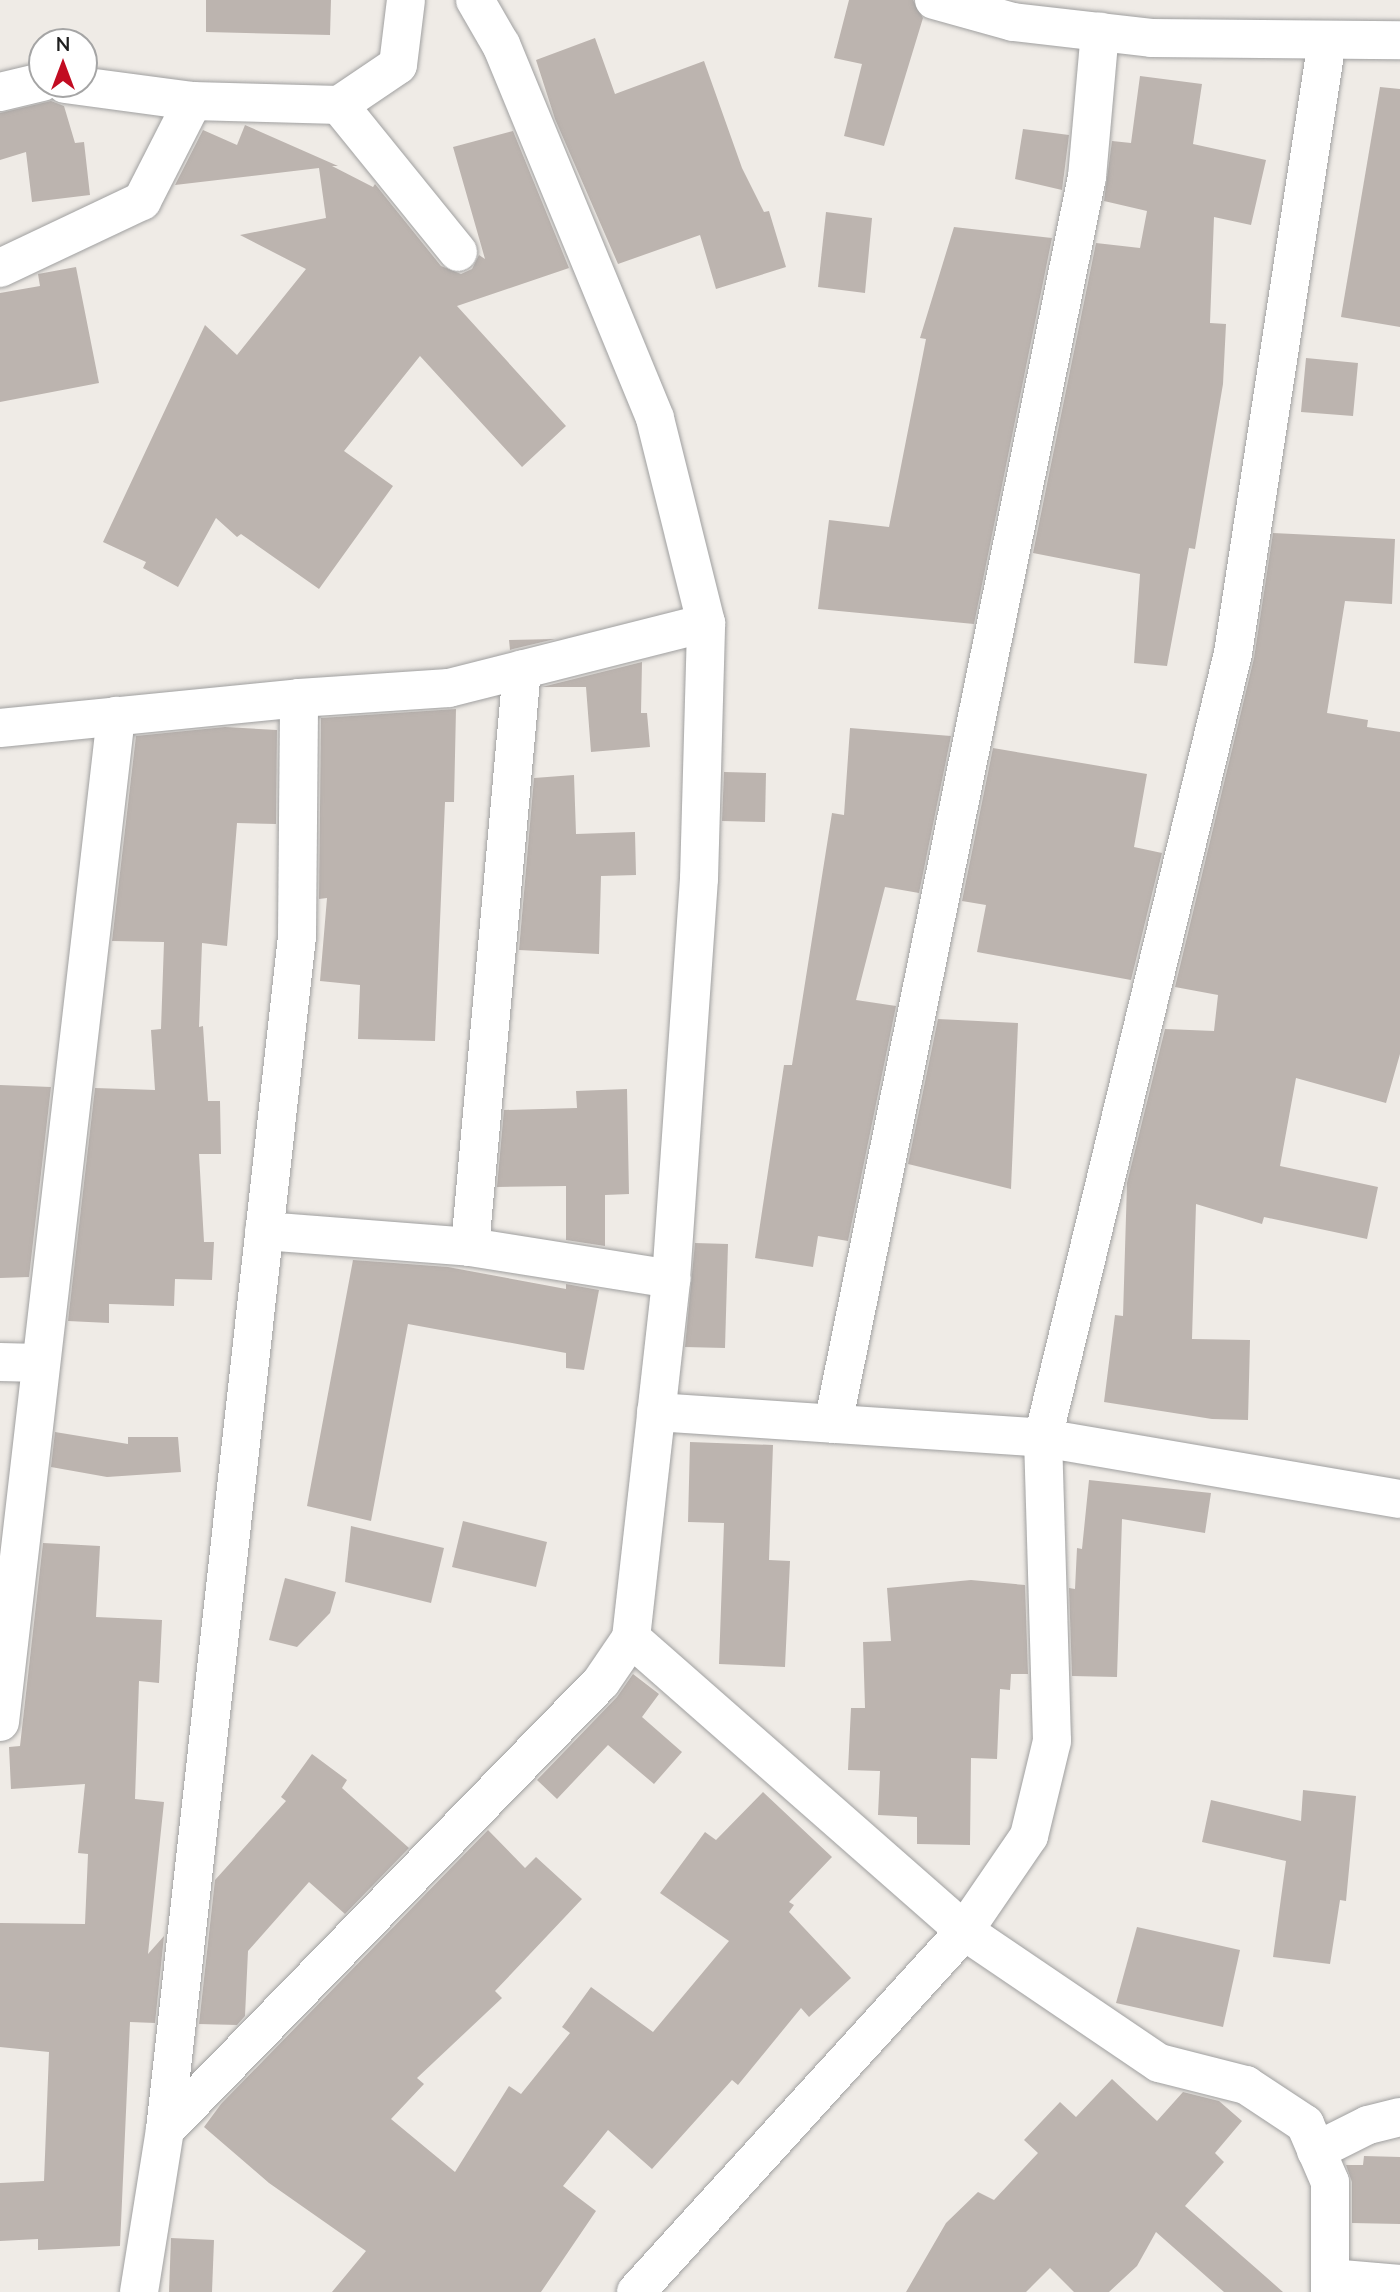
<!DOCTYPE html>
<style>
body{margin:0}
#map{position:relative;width:1400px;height:2292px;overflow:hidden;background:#efebe6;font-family:Lato,sans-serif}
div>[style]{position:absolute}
.building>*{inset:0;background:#bcb4af}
.roads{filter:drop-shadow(0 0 2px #a0a0a0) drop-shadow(0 0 2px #a0a0a0)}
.minor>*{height:38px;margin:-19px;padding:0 19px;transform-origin:19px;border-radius:19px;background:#fff}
span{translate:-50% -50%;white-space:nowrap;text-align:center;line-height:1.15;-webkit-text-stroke:6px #fff;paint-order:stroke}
.north{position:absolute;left:28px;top:28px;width:70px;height:70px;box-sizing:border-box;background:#fff;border:2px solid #a5a5a5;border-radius:50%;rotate:0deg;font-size:19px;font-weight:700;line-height:28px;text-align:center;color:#1f1f1f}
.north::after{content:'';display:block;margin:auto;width:24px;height:32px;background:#c20c22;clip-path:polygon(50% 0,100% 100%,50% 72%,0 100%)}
</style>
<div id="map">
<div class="building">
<div style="clip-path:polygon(206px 0,331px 0,330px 35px,206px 32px)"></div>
<div style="clip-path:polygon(849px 0,913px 0,923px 18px,884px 146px,844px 136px,862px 64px,834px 58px)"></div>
<div style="clip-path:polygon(595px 38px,615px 94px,704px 61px,742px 168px,764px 212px,769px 211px,786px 267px,716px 289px,700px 235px,618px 264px,555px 119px,536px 60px)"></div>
<div style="clip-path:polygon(1140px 76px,1202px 84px,1193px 144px,1266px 160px,1251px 225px,1214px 217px,1210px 323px,1226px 324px,1223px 384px,1195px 549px,1189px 548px,1167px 666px,1134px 663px,1140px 574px,1033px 553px,1096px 243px,1140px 248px,1147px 211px,1104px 201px,1112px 141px,1131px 143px)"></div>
<div style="clip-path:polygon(1380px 87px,1400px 89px,1400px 327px,1341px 317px)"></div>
<div style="clip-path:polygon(51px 101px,64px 106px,75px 143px,84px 142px,90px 195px,32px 202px,26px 152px,0 160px,0 113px)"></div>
<div style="clip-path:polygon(245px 125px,338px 166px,332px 166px,373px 187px,375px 184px,441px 266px,461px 274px,472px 269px,479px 255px,485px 259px,453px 147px,513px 131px,569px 268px,457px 306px,566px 426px,522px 467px,420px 356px,344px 451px,393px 486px,319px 589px,241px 534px,237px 537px,216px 518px,178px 587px,143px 568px,146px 562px,103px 542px,205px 325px,237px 355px,306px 269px,240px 235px,326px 218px,319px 168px,175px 185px,203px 130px,237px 145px)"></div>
<div style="clip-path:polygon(1023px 129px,1069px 135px,1062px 190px,1015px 179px)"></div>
<div style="clip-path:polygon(826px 212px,872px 218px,865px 293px,818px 287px)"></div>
<div style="clip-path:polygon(954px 227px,1052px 238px,974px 624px,818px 609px,829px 520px,889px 527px,926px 339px,920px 338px)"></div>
<div style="clip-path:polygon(76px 267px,99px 383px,0 402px,0 293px,40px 286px,38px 274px)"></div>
<div style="clip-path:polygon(1306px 358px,1358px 363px,1353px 416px,1301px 412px)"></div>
<div style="clip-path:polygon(1273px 533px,1395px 539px,1392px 604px,1345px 601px,1327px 713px,1368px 720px,1367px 727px,1400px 732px,1400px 1054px,1386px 1103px,1296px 1078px,1280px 1166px,1378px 1187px,1367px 1239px,1264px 1217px,1262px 1224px,1196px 1204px,1192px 1339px,1250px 1340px,1248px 1420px,1212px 1419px,1104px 1402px,1115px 1315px,1123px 1316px,1127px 1183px,1165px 1029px,1214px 1031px,1218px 995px,1175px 987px,1254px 658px)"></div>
<div style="clip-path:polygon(555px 639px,513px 649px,510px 650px,509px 640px)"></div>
<div style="clip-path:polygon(642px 662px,641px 713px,647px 713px,650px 747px,591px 752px,586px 687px,542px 687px)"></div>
<div style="clip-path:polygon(456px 709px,454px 802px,445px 802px,435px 1041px,358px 1039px,360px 985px,320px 981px,327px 898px,319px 899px,321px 718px)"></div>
<div style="clip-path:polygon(225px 727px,277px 730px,276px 824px,237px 823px,227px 946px,202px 943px,199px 1027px,203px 1026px,208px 1101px,220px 1101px,221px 1154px,199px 1154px,204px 1242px,214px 1242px,212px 1280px,175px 1279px,174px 1306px,109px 1304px,109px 1323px,68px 1321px,95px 1088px,155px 1090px,151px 1030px,161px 1029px,164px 942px,112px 941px,136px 736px)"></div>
<div style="clip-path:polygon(850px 728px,951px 736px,919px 893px,885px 887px,856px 1000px,896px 1006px,848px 1241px,818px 1236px,813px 1267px,755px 1258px,784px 1065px,792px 1065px,832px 813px,844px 815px)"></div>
<div style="clip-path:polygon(993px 748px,1147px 774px,1134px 847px,1162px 853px,1131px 980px,977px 952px,986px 905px,962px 901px)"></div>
<div style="clip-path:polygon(724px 772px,766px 773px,765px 822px,722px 821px)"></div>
<div style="clip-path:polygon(574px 775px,576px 834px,635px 832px,636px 875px,601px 876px,599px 954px,519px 950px,534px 778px)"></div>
<div style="clip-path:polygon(938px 1019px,1018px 1023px,1011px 1189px,908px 1164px)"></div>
<div style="clip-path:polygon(0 1085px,51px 1087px,29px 1277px,0 1278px)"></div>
<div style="clip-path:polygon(627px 1089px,629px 1194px,605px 1195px,605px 1246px,566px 1240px,566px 1186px,497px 1187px,504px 1110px,577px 1108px,576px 1091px)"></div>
<div style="clip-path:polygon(695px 1243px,728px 1244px,725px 1348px,685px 1347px)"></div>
<div style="clip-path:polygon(353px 1260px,448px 1267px,566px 1289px,566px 1284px,599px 1290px,584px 1370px,566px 1368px,566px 1353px,408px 1324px,371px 1521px,307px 1506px)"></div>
<div style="clip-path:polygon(55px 1432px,128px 1444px,128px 1437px,178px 1437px,181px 1472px,107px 1477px,51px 1467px)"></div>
<div style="clip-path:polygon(690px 1442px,773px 1445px,769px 1560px,790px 1561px,785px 1667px,719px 1664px,724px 1523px,688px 1522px)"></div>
<div style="clip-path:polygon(1089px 1480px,1211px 1493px,1205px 1533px,1122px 1519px,1117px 1677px,1072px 1676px,1069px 1588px,1075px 1589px,1077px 1548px,1082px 1549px)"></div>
<div style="clip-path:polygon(463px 1521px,547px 1542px,536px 1587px,452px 1567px)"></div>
<div style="clip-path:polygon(351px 1526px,444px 1548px,431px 1603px,345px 1582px)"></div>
<div style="clip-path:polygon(43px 1543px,100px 1546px,96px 1617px,162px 1620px,159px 1683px,139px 1681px,135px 1799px,164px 1802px,148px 1954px,164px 1936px,155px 2023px,130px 2022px,120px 2246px,38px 2250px,38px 2239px,0 2241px,0 2183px,44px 2181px,49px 2052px,0 2047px,0 1923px,85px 1924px,88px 1854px,78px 1853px,85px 1784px,11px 1789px,9px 1747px,20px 1746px)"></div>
<div style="clip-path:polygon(285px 1578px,336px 1592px,330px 1613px,297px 1647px,269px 1640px)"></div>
<div style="clip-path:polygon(971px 1580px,1025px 1585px,1028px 1674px,1011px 1674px,1010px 1690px,1000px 1689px,997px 1759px,971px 1758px,970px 1845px,917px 1844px,917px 1817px,878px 1815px,880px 1771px,848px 1770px,851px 1708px,865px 1708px,863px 1642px,891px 1641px,887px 1588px)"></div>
<div style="clip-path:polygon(633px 1674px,659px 1694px,642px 1717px,682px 1752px,654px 1784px,608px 1745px,557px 1799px,537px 1780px,617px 1697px)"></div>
<div style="clip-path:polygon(312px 1754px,347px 1780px,342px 1788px,409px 1848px,345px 1914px,309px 1882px,248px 1951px,245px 2016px,237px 2025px,199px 2024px,215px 1880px,286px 1801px,281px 1797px)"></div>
<div style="clip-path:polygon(1303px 1790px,1356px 1796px,1346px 1901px,1340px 1900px,1330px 1964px,1273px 1957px,1286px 1861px,1202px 1842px,1211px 1800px,1301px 1821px)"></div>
<div style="clip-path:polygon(763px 1792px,832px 1857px,789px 1902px,794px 1905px,789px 1912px,851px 1978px,809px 2017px,801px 2008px,738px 2085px,732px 2080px,652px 2169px,608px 2130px,563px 2186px,596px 2211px,541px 2292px,332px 2292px,366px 2251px,269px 2183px,204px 2127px,221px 2104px,488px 1830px,525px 1868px,536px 1857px,582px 1899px,495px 1991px,502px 1998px,417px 2078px,424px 2084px,391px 2119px,455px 2172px,509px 2086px,521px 2094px,570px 2033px,562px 2027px,591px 1987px,653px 2032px,729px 1941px,660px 1893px,705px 1832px,716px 1840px)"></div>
<div style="clip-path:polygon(1137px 1927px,1240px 1950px,1223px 2027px,1116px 2003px)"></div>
<div style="clip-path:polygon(1112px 2079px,1157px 2121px,1183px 2092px,1219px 2101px,1242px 2121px,1215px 2153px,1224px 2162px,1185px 2206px,1283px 2292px,1224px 2292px,1156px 2232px,1137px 2266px,1109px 2292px,1074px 2292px,1050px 2268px,1026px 2292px,906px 2292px,946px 2223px,978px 2192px,994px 2200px,1038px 2153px,1024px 2140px,1060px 2102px,1076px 2117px)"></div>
<div style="clip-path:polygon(1364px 2156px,1400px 2157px,1400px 2224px,1352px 2223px,1352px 2182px,1346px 2165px,1363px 2165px)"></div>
<div style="clip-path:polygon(171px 2238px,214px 2240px,212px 2292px,169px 2292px)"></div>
</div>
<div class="roads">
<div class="minor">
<div style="left:934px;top:0;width:82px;rotate:15.6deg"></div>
<div style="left:1013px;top:22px;width:139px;rotate:6.6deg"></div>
<div style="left:1151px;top:38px;width:249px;rotate:0.5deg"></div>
<div style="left:65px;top:84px;width:129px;rotate:7.6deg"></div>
<div style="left:0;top:92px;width:43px;rotate:-13.4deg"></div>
<div style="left:339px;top:105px;width:71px;rotate:-34.1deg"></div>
<div style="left:398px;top:65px;width:65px;rotate:-83deg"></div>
<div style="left:0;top:268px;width:157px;rotate:-25.3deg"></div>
<div style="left:142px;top:201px;width:112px;rotate:-63deg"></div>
<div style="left:193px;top:101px;width:146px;rotate:1.6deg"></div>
<div style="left:339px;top:105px;width:189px;rotate:51deg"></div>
<div style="left:0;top:728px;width:301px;rotate:-5.7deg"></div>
<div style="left:299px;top:698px;width:150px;rotate:-3.8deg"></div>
<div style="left:449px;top:688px;width:265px;rotate:-14.2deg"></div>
<div style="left:264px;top:1231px;width:207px;rotate:4.4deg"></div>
<div style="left:470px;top:1247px;width:204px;rotate:9deg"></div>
<div style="left:470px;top:1247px;width:580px;rotate:-84.86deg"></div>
<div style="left:0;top:1362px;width:41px;rotate:1.4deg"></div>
<div style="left:656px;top:1412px;width:388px;rotate:3.8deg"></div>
<div style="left:1043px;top:1438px;width:362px;rotate:9.7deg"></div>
<div style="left:833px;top:1424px;width:1273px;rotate:-78.49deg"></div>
<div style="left:1087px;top:177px;width:146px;rotate:-84.9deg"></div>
<div style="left:631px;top:1638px;width:444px;rotate:41.3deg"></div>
<div style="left:964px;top:1931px;width:235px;rotate:34.1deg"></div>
<div style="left:1159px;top:2063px;width:90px;rotate:14.2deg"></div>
<div style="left:1246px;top:2085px;width:71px;rotate:33.5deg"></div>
<div style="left:1305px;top:2124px;width:63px;rotate:66.7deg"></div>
<div style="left:1330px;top:2182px;width:110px;rotate:90deg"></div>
<div style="left:0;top:1722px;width:1013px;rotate:-83.42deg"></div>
<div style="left:165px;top:2130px;width:625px;rotate:-45.78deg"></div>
<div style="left:601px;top:1682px;width:53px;rotate:-55.7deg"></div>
<div style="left:631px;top:1638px;width:361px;rotate:-83.6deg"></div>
<div style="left:671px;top:1279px;width:401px;rotate:-86deg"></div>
<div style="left:699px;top:879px;width:256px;rotate:-88.4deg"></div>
<div style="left:706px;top:623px;width:211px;rotate:-104deg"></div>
<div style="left:655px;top:418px;width:404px;rotate:-112.4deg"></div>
<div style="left:501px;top:45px;width:52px;rotate:-120deg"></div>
<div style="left:1316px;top:2151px;width:58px;rotate:-26.6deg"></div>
<div style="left:1368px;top:2125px;width:33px;rotate:-14deg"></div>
<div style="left:1330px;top:2278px;width:70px;rotate:4.9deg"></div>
<div style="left:139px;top:2292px;width:164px;rotate:-80.9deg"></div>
<div style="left:165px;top:2130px;width:1201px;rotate:-83.69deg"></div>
<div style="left:297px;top:936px;width:238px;rotate:-89.5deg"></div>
<div style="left:636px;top:2292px;width:488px;rotate:-47.7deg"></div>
<div style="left:964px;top:1931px;width:115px;rotate:-55.6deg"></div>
<div style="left:1029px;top:1836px;width:98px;rotate:-76.4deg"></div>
<div style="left:1052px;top:1741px;width:303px;rotate:-91.7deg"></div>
<div style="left:1043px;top:1438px;width:808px;rotate:-76.39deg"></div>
<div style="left:1233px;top:653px;width:619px;rotate:-81.27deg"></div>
</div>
</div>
<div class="north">N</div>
</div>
